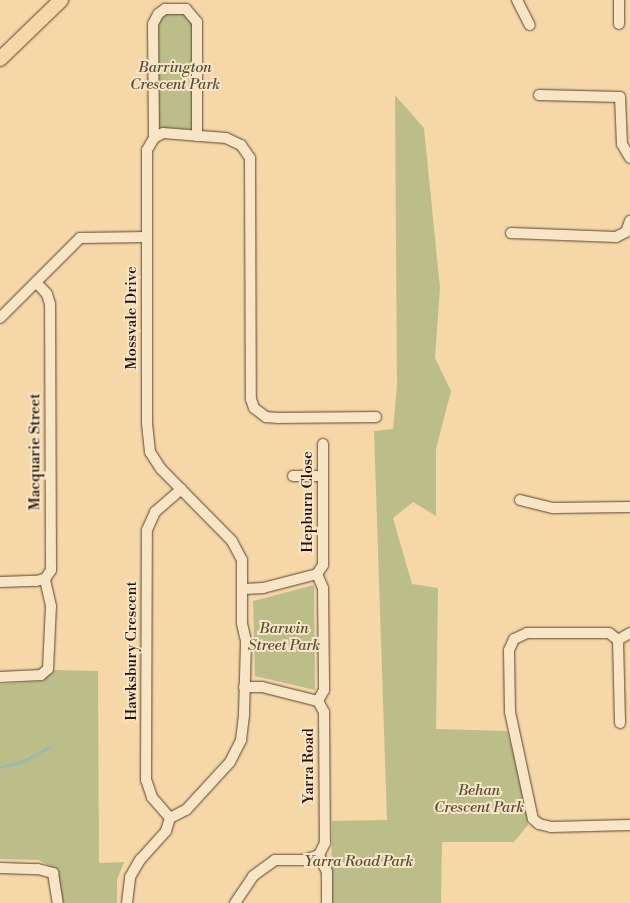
<!DOCTYPE html>
<style>
body{margin:0}
#map{position:relative;width:630px;height:903px;overflow:hidden;background:#f5d7a8;font-family:"Libre Bodoni",serif}
div>[style]{position:absolute}
.green>*{inset:0;background:#bbbe88}
.stream>*{height:2.5px;margin:-1.25px;padding:0 1.25px;transform-origin:1.25px;border-radius:1.25px;background:#9cb9ab}
.roads{filter:drop-shadow(0 0 1px #574333) drop-shadow(0 0 1px #574333)}
.minor>*{height:10px;margin:-5px;padding:0 5px;transform-origin:5px;border-radius:5px;background:#f8e5c6}
.major>*{height:14px;margin:-7px;padding:0 7px;transform-origin:7px;border-radius:7px;background:#f5d7a8}
span{translate:-50% -50%;white-space:nowrap;text-align:center;line-height:1.15;-webkit-text-stroke:4px #f8e5c6;paint-order:stroke}
.park-label{font-size:15px;color:#584e37;font-style:italic}
.street-label{font-size:15px;color:#22120c}
</style>
<div id="map">
<div class="green">
<div style="clip-path:polygon(166px 13px,185px 13px,194px 22px,193px 129px,158px 128px,157px 23px)"></div>
<div style="clip-path:polygon(395px 95px,424px 128px,440px 288px,435px 358px,451px 391px,436px 449px,436px 516px,413px 502px,393px 518px,412px 584px,438px 588px,436px 729px,507px 731px,518px 768px,528px 825px,514px 842px,442px 842px,441px 903px,331px 903px,332px 821px,387px 820px,374px 431px,393px 429px,397px 386px)"></div>
<div style="clip-path:polygon(314px 585px,315px 690px,255px 676px,253px 601px)"></div>
<div style="clip-path:polygon(53px 670px,98px 671px,99px 863px,124px 862px,117px 880px,117px 903px,61px 903px,56px 869px,38px 860px,0 859px,0 684px,42px 681px)"></div>
</div>
<div class="stream">
<div style="left:0;top:767px;width:23px;rotate:-13deg"></div>
<div style="left:22px;top:762px;width:31px;rotate:-29deg"></div>
</div>
<div class="roads">
<div class="minor">
<div style="left:517px;top:0;width:28px;rotate:63deg"></div>
<div style="left:619px;top:0;width:24px;rotate:90deg"></div>
<div style="left:539px;top:95px;width:81px;rotate:1.4deg"></div>
<div style="left:620px;top:97px;width:47px;rotate:87.6deg"></div>
<div style="left:622px;top:144px;width:16px;rotate:60deg"></div>
<div style="left:154px;top:138px;width:114px;rotate:-90.5deg"></div>
<div style="left:153px;top:24px;width:11px;rotate:-63deg"></div>
<div style="left:158px;top:14px;width:9px;rotate:-36deg"></div>
<div style="left:165px;top:9px;width:21px"></div>
<div style="left:186px;top:9px;width:17px;rotate:50deg"></div>
<div style="left:197px;top:22px;width:114px;rotate:90deg"></div>
<div style="left:511px;top:233px;width:105px;rotate:2.2deg"></div>
<div style="left:616px;top:237px;width:11px;rotate:-27deg"></div>
<div style="left:626px;top:232px;width:12px;rotate:-70deg"></div>
<div style="left:0;top:318px;width:113px;rotate:-45deg"></div>
<div style="left:80px;top:238px;width:67px;rotate:-0.9deg"></div>
<div style="left:293px;top:476px;width:29px"></div>
<div style="left:520px;top:500px;width:34px;rotate:14deg"></div>
<div style="left:553px;top:508px;width:77px;rotate:-0.7deg"></div>
<div style="left:317px;top:574px;width:15px;rotate:67deg"></div>
<div style="left:323px;top:588px;width:102px;rotate:89.4deg"></div>
<div style="left:324px;top:690px;width:13px;rotate:119deg"></div>
<div style="left:0;top:582px;width:36px;rotate:-2deg"></div>
<div style="left:36px;top:581px;width:9px;rotate:-13deg"></div>
<div style="left:45px;top:579px;width:11px;rotate:-56deg"></div>
<div style="left:51px;top:570px;width:266px;rotate:-90.2deg"></div>
<div style="left:50px;top:304px;width:10px;rotate:-107deg"></div>
<div style="left:47px;top:294px;width:16px;rotate:-133deg"></div>
<div style="left:244px;top:589px;width:19px;rotate:-3deg"></div>
<div style="left:263px;top:588px;width:56px;rotate:-14.5deg"></div>
<div style="left:317px;top:574px;width:11px;rotate:-56deg"></div>
<div style="left:323px;top:565px;width:121px;rotate:-90deg"></div>
<div style="left:630px;top:633px;width:14px;rotate:150deg"></div>
<div style="left:618px;top:640px;width:11px;rotate:-142deg"></div>
<div style="left:609px;top:633px;width:82px;rotate:180deg"></div>
<div style="left:527px;top:633px;width:14px;rotate:155deg"></div>
<div style="left:514px;top:639px;width:12px;rotate:114deg"></div>
<div style="left:509px;top:650px;width:62px;rotate:89.1deg"></div>
<div style="left:510px;top:712px;width:109px;rotate:77.9deg"></div>
<div style="left:533px;top:819px;width:8px;rotate:40deg"></div>
<div style="left:539px;top:824px;width:12px;rotate:14deg"></div>
<div style="left:551px;top:827px;width:79px;rotate:-1.5deg"></div>
<div style="left:618px;top:640px;width:83px;rotate:88.6deg"></div>
<div style="left:0;top:677px;width:41px;rotate:-2.8deg"></div>
<div style="left:41px;top:675px;width:9px;rotate:-41deg"></div>
<div style="left:48px;top:669px;width:63px;rotate:-87.3deg"></div>
<div style="left:51px;top:606px;width:28px;rotate:-103deg"></div>
<div style="left:244px;top:687px;width:18px"></div>
<div style="left:262px;top:687px;width:58px;rotate:14deg"></div>
<div style="left:318px;top:701px;width:13px;rotate:61deg"></div>
<div style="left:324px;top:712px;width:131px;rotate:89.6deg"></div>
<div style="left:325px;top:843px;width:13px;rotate:117deg"></div>
<div style="left:319px;top:855px;width:19px;rotate:65deg"></div>
<div style="left:327px;top:872px;width:31px;rotate:90deg"></div>
<div style="left:170px;top:818px;width:28px;rotate:-131deg"></div>
<div style="left:152px;top:797px;width:18px;rotate:-109deg"></div>
<div style="left:146px;top:780px;width:250px;rotate:-89.8deg"></div>
<div style="left:147px;top:530px;width:20px;rotate:-66deg"></div>
<div style="left:155px;top:512px;width:35px;rotate:-41deg"></div>
<div style="left:0;top:868px;width:38px;rotate:2deg"></div>
<div style="left:38px;top:869px;width:16px;rotate:15deg"></div>
<div style="left:53px;top:873px;width:30px;rotate:81deg"></div>
<div style="left:127px;top:903px;width:26px;rotate:-83deg"></div>
<div style="left:130px;top:877px;width:20px;rotate:-60deg"></div>
<div style="left:140px;top:860px;width:39px;rotate:-48deg"></div>
<div style="left:166px;top:831px;width:14px;rotate:-73deg"></div>
<div style="left:170px;top:818px;width:18px;rotate:-27deg"></div>
<div style="left:186px;top:810px;width:65px;rotate:-47.5deg"></div>
<div style="left:230px;top:762px;width:25px;rotate:-63deg"></div>
<div style="left:241px;top:740px;width:26px;rotate:-83deg"></div>
<div style="left:244px;top:714px;width:73px;rotate:-88.4deg"></div>
<div style="left:246px;top:641px;width:18px;rotate:-103deg"></div>
<div style="left:242px;top:623px;width:63px;rotate:-90deg"></div>
<div style="left:242px;top:560px;width:21px;rotate:-118deg"></div>
<div style="left:232px;top:541px;width:101px;rotate:-134.6deg"></div>
<div style="left:161px;top:469px;width:20px;rotate:-123deg"></div>
<div style="left:150px;top:452px;width:29px;rotate:-96deg"></div>
<div style="left:147px;top:423px;width:273px;rotate:-90deg"></div>
<div style="left:147px;top:150px;width:14px;rotate:-60deg"></div>
<div style="left:154px;top:138px;width:10px;rotate:-29deg"></div>
<div style="left:163px;top:133px;width:63px;rotate:4.5deg"></div>
<div style="left:226px;top:138px;width:17px;rotate:25deg"></div>
<div style="left:241px;top:145px;width:16px;rotate:55deg"></div>
<div style="left:250px;top:158px;width:241px;rotate:89.8deg"></div>
<div style="left:251px;top:399px;width:9px;rotate:72deg"></div>
<div style="left:254px;top:408px;width:15px;rotate:37deg"></div>
<div style="left:266px;top:417px;width:12px;rotate:5deg"></div>
<div style="left:278px;top:418px;width:98px;rotate:-0.6deg"></div>
<div style="left:235px;top:903px;width:32px;rotate:-56deg"></div>
<div style="left:253px;top:876px;width:27px;rotate:-36deg"></div>
<div style="left:275px;top:860px;width:29px"></div>
<div style="left:304px;top:860px;width:16px;rotate:-18deg"></div>
</div>
<div class="major">
<div style="left:0;top:59px;width:85px;rotate:-44deg"></div>
</div>
</div>
<div class="park-label">
<span style="left:175px;top:76px">Barrington<br>Crescent Park</span>
<span style="left:284px;top:637px">Barwin<br>Street Park</span>
<span style="left:479px;top:799px">Behan<br>Crescent Park</span>
<span style="left:359px;top:862px">Yarra Road Park</span>
</div>
<div class="street-label">
<span style="left:132px;top:318px;rotate:-90deg">Mossvale Drive</span>
<span style="left:35px;top:452px;rotate:-90deg">Macquarie Street</span>
<span style="left:308px;top:502px;rotate:-90deg">Hepburn Close</span>
<span style="left:132px;top:651px;rotate:-90deg">Hawksbury Crescent</span>
<span style="left:309px;top:766px;rotate:-90deg">Yarra Road</span>
</div>
</div>
